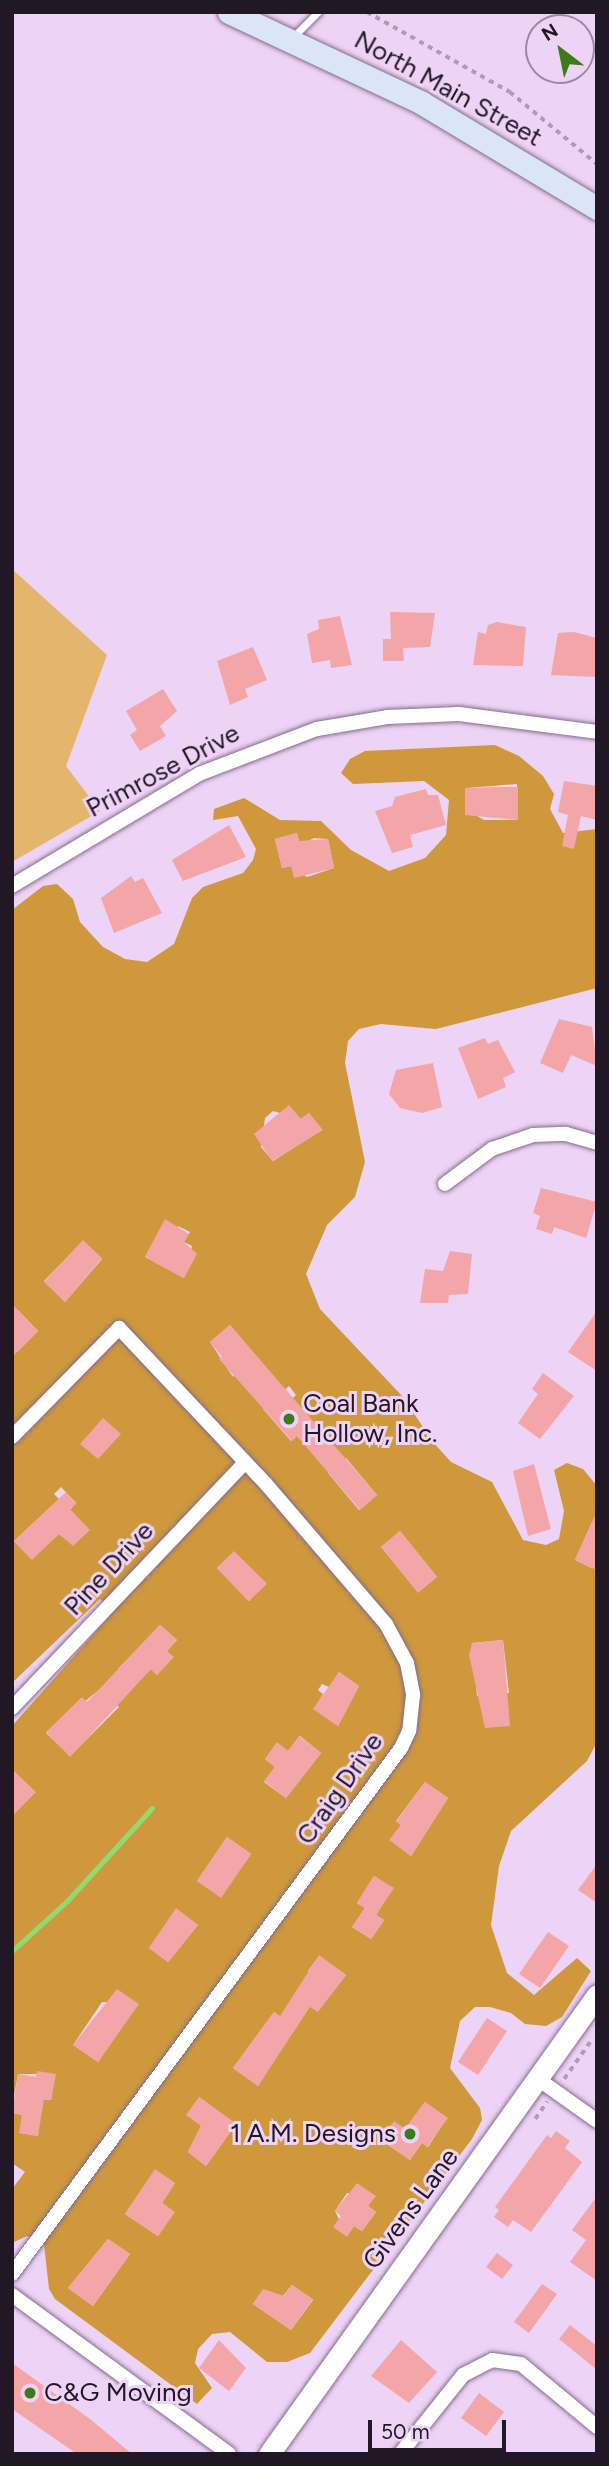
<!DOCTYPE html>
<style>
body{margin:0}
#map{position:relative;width:609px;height:2466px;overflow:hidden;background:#edd3f6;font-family:Figtree,sans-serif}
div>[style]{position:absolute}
.green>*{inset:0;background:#e3b56d}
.forest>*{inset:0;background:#cf983c}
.stream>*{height:5px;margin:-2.5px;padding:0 2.5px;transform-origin:2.5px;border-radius:2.5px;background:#91da72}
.building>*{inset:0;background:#f3a5a7}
.path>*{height:3.5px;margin-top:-1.75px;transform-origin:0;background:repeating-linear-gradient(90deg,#af9ab7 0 5px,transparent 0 10px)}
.roads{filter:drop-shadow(0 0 2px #846d8d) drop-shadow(0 0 2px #846d8d)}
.lane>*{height:7px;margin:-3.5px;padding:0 3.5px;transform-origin:3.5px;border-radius:3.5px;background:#fff}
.street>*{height:14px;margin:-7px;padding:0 7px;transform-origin:7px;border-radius:7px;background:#fff}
.secondary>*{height:21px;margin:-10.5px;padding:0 10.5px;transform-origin:10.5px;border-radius:10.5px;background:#fff}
.primary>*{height:23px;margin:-11.5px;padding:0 11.5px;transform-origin:11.5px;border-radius:11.5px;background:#dae6f7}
.dots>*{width:19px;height:19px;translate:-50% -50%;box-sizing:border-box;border:4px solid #edd3f6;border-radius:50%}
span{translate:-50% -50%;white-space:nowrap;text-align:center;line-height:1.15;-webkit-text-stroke:6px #edd3f6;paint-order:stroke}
.street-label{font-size:26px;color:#221825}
.poi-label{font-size:26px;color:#221825}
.left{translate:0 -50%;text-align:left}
.right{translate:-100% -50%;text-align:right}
.frame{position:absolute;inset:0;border:14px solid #221825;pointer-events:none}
.north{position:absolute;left:525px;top:14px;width:70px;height:70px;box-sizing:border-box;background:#edd3f6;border:2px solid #9c88a2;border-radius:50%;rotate:328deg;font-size:19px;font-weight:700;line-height:28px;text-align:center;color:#221825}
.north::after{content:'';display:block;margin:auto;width:24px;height:32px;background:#3c7b19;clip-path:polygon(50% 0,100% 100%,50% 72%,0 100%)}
.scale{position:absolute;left:368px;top:2420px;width:138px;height:32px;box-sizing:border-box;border:4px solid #221825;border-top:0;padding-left:9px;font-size:21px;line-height:24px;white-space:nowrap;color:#221825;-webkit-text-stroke:5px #edd3f6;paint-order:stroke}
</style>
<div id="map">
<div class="green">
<div style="clip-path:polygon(12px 569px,107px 655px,66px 766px,100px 811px,12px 862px)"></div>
</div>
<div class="forest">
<div style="clip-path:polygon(evenodd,495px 745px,519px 756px,543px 776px,554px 794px,550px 809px,563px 833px,597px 829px,597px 988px,436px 1029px,381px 1024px,359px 1029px,348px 1041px,345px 1063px,365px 1162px,355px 1197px,327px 1225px,306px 1274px,320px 1309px,403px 1397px,433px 1442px,451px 1462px,492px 1482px,523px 1540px,546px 1545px,559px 1539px,564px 1511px,554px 1470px,567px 1463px,583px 1469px,597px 1486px,597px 1524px,592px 1522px,575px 1560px,592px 1568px,597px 1562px,597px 1742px,587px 1761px,511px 1831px,499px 1866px,491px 1925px,507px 1973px,534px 1995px,577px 1958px,591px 1971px,562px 2017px,546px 2026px,525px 2024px,511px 2013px,490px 2007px,475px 2007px,460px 2021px,450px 2068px,480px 2108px,482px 2120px,472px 2139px,310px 2353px,287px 2362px,267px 2362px,230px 2332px,212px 2334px,198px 2349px,195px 2363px,212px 2388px,197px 2404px,55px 2299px,49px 2289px,44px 2244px,27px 2236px,12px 2243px,12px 2189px,25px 2172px,12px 2163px,12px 2113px,22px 2115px,20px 2133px,38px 2136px,40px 2099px,51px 2100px,55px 2074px,18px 2074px,12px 2107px,12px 1816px,35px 1792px,12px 1781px,12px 1726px,115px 1610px,100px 1599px,12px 1683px,12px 1348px,17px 1352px,38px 1331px,18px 1310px,12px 1315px,12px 910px,43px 886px,57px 884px,73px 899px,80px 922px,103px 947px,125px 959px,147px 962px,174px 944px,192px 898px,203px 887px,243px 873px,253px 860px,256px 849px,238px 816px,213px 820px,214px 809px,244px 798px,280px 820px,321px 821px,351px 850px,389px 871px,425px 858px,446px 835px,449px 800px,424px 781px,353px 784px,341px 773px,350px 759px,365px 751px,495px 745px,517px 784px,517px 820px,484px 820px,465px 809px,465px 788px,517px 784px,495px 745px,297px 833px,300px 845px,314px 838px,328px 839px,334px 868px,307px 877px,291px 866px,282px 868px,275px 839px,297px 833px,495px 745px,273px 1111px,301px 1119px,309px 1113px,322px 1130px,273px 1161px,261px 1147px,265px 1118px,273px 1111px,495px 745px,178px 1226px,190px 1232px,184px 1242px,192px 1246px,184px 1278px,145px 1257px,160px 1229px,173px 1235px,178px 1226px,495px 745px,83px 1241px,102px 1259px,65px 1302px,44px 1281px,83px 1241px,495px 745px,230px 1325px,247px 1345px,233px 1377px,210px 1342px,230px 1325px,495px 745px,289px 1386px,296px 1395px,289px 1402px,330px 1437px,313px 1453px,297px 1436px,291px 1441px,263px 1409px,289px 1386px,495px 745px,346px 1458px,377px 1495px,359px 1510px,328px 1473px,346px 1458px,495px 745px,61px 1487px,76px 1503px,69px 1511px,71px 1543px,59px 1534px,31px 1559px,14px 1541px,59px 1499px,54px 1494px,61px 1487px,495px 745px,400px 1531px,437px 1577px,418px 1592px,381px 1547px,400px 1531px,495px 745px,234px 1552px,266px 1583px,249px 1601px,217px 1568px,234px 1552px,495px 745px,160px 1625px,177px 1640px,167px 1651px,173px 1657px,157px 1675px,151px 1669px,135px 1685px,118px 1669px,160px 1625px,495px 745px,503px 1640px,509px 1693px,477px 1696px,472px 1643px,503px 1640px,495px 745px,339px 1672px,359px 1686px,338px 1726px,314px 1709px,323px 1694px,318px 1690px,322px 1684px,329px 1687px,339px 1672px,495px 745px,100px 1689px,119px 1707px,70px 1756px,46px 1733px,100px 1689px,495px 745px,300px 1736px,321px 1753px,286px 1798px,264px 1782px,275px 1767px,265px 1759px,277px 1743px,288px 1751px,300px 1736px,495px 745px,425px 1782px,448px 1798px,411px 1856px,390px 1840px,401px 1825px,396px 1821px,425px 1782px,495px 745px,227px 1837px,251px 1854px,221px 1897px,197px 1881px,227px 1837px,495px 745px,374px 1876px,393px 1888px,376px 1915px,384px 1920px,371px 1939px,352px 1927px,365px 1908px,357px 1903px,374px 1876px,495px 745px,176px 1909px,198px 1925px,168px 1962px,149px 1948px,176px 1909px,495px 745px,319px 1956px,346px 1975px,336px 1988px,308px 1971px,319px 1956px,495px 745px,102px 2002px,138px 2004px,98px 2062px,73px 2045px,102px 2002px,495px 745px,274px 2012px,295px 2027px,258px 2086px,233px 2068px,274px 2012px,495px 745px,199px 2097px,236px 2124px,206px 2166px,188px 2152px,201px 2126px,199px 2097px,495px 745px,425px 2102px,447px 2118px,428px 2147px,422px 2143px,410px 2160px,381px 2140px,394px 2122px,405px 2129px,425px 2102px,495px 745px,155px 2170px,175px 2183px,162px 2203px,174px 2212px,158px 2236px,125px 2214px,155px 2170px,495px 745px,347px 2193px,375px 2196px,368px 2206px,376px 2212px,362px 2231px,354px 2226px,347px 2236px,335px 2211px,347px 2193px,495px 745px,108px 2239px,130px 2254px,93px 2306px,68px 2288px,108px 2239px,495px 745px,292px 2285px,313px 2300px,291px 2330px,253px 2304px,263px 2290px,283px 2296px,292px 2285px)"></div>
</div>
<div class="stream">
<div style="left:12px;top:1951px;width:74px;rotate:-42.3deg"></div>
<div style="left:67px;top:1901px;width:126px;rotate:-47.6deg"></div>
</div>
<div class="building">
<div style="clip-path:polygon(390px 612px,435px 613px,430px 647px,403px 648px,404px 661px,383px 661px,383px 639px,391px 639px)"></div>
<div style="clip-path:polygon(340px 616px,352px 665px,331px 668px,330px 660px,312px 663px,307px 634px,319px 629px,318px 620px)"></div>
<div style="clip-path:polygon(497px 622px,526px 627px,523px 666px,473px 665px,478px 632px,486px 634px,488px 625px)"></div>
<div style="clip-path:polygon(574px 632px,597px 638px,597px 677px,551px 675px,558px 633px)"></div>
<div style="clip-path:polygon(253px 647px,267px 680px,245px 689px,248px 697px,230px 705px,217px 661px)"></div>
<div style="clip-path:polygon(163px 689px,177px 711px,160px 726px,166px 736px,140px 751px,130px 735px,137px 730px,126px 711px)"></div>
<div style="clip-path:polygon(564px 781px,597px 786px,597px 820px,581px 816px,574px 849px,562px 846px,568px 815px,558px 812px)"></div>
<div style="clip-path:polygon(498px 787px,518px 787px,518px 820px,465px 815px,465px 788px)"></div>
<div style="clip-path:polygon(426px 789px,428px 795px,438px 795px,446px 825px,410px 835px,413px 847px,392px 853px,375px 811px,392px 806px,395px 797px)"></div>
<div style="clip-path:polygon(229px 825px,246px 857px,183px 881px,172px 860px)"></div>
<div style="clip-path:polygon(297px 833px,299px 841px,328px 839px,334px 868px,294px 878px,291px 866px,282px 868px,275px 839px)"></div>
<div style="clip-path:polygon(131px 876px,135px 882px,143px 878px,162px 913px,114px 933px,101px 898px)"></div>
<div style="clip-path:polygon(559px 1019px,592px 1027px,597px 1066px,571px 1055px,563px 1073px,540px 1063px)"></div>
<div style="clip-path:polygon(485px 1038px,488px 1044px,498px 1040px,515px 1072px,503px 1078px,506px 1087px,478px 1099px,458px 1048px)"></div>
<div style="clip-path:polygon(433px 1063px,442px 1107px,422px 1113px,400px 1108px,389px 1094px,396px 1070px)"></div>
<div style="clip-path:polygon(289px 1105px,301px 1119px,309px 1113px,323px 1130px,272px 1161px,254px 1134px)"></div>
<div style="clip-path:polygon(541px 1188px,597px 1202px,586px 1238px,554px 1227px,552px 1234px,536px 1229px,540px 1216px,533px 1213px)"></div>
<div style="clip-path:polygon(165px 1219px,189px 1234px,184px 1242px,197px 1254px,184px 1278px,145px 1257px)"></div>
<div style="clip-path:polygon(83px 1240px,102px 1258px,65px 1302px,44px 1282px)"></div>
<div style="clip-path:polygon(450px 1251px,472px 1254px,468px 1294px,449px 1295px,448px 1303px,420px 1303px,425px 1269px,443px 1271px)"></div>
<div style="clip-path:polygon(12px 1304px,38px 1331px,12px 1357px)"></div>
<div style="clip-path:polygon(597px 1311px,597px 1371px,568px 1352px)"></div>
<div style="clip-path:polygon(230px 1325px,377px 1495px,360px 1510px,297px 1436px,292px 1441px,219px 1359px,222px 1357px,210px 1342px)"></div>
<div style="clip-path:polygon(543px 1373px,574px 1396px,540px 1439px,518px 1423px,538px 1394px,532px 1389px)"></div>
<div style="clip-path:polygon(103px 1418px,121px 1434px,98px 1459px,80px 1444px)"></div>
<div style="clip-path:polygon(534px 1464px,551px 1529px,528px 1536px,513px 1471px)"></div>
<div style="clip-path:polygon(66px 1492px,76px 1504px,70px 1509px,90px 1530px,73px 1546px,59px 1534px,32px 1560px,14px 1541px)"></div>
<div style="clip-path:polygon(597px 1511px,597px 1570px,575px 1560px)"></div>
<div style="clip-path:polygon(400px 1531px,437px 1577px,418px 1593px,381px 1547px)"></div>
<div style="clip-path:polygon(234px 1551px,267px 1584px,248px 1601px,217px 1568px)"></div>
<div style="clip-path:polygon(160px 1625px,177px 1640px,167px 1651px,174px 1657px,157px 1675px,151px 1669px,70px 1757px,46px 1732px,82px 1697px,87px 1702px)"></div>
<div style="clip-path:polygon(503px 1640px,510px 1726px,485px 1728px,469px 1655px,472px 1643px)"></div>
<div style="clip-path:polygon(339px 1672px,359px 1686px,338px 1726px,313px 1709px)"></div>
<div style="clip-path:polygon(299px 1736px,321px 1753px,286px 1798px,264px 1781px,275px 1767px,265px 1759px,277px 1742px,288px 1751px)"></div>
<div style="clip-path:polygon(12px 1769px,36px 1792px,12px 1816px)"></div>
<div style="clip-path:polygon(425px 1782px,448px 1798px,411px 1856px,389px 1840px,401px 1825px,396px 1822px)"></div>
<div style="clip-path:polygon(227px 1837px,251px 1854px,221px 1898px,197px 1881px)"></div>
<div style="clip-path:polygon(597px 1864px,597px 1903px,578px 1890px)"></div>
<div style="clip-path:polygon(374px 1876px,394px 1888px,376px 1915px,384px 1920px,371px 1939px,352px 1927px,365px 1908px,357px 1903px)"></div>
<div style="clip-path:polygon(176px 1908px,198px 1925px,168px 1962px,149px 1948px)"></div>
<div style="clip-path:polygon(548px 1932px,569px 1946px,540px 1988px,519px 1974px)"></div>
<div style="clip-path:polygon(319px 1955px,346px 1975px,318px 2012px,310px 2007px,258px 2086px,233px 2068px,274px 2012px,280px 2016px)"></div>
<div style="clip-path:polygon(117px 1989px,139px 2004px,98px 2062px,73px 2045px)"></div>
<div style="clip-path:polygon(487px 2018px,507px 2031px,478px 2075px,458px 2062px)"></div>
<div style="clip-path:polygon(37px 2071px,56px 2074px,51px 2100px,44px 2099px,38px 2136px,19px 2133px,22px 2115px,12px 2113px,18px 2074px,36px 2077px)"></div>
<div style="clip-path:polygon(199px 2097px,236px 2124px,206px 2166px,188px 2152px,201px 2126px,186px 2115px)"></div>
<div style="clip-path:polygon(425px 2102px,448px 2118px,427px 2147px,422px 2143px,410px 2160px,381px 2140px,394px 2121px,405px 2129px)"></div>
<div style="clip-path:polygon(556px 2131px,570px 2141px,565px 2148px,582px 2162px,531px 2232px,513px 2220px,508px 2227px,494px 2217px,499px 2210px,495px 2207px,547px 2135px,551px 2138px)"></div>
<div style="clip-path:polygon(155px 2169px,175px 2183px,162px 2203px,175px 2212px,158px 2236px,125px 2214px)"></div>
<div style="clip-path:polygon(357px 2183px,376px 2196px,368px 2206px,376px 2212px,362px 2231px,354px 2226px,347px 2237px,333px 2227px,341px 2216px,335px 2211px)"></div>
<div style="clip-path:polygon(597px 2196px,597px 2281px,570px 2262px,586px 2240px,572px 2230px)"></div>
<div style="clip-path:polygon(108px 2239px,130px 2254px,93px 2306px,68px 2288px)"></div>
<div style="clip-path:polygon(497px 2253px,513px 2265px,502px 2279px,486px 2267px)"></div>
<div style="clip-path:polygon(542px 2284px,557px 2294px,529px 2333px,514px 2322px)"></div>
<div style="clip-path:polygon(292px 2285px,313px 2299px,291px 2330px,253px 2304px,263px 2289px,284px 2296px)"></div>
<div style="clip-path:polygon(570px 2325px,597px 2346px,597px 2370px,559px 2339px)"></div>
<div style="clip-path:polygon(219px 2340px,246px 2368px,229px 2391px,199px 2368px)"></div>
<div style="clip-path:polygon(401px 2340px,437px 2372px,409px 2403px,371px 2376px)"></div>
<div style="clip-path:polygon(12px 2363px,90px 2419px,132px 2454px,77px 2454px,12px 2409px)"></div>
<div style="clip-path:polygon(479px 2393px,504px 2412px,486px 2436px,461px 2418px)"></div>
</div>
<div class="path">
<div style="left:367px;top:12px;width:164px;rotate:29.2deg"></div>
<div style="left:510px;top:92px;width:113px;rotate:39.6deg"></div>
<div style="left:564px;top:2079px;width:45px;rotate:-54.9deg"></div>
<div style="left:535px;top:2119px;width:21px;rotate:-55deg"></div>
</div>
<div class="roads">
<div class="lane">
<div style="left:292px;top:38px;width:37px;rotate:-45deg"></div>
</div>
<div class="street">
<div style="left:12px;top:886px;width:218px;rotate:-30.9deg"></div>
<div style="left:199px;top:774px;width:126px;rotate:-20.9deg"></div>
<div style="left:317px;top:729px;width:71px;rotate:-9.7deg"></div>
<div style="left:387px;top:717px;width:72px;rotate:-2.4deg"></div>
<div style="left:459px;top:714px;width:139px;rotate:7.4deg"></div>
<div style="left:445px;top:1184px;width:59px;rotate:-36.7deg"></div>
<div style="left:492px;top:1149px;width:43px;rotate:-18.9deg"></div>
<div style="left:533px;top:1135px;width:33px;rotate:-2deg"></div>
<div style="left:566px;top:1134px;width:32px;rotate:16deg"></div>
<div style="left:12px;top:1437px;width:153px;rotate:-45.5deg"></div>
<div style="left:119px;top:1328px;width:214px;rotate:46.7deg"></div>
<div style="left:266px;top:1484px;width:184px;rotate:49.4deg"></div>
<div style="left:386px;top:1624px;width:44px;rotate:61.7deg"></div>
<div style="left:407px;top:1663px;width:33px;rotate:79deg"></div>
<div style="left:413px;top:1695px;width:36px;rotate:96deg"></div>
<div style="left:409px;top:1731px;width:19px;rotate:115deg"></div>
<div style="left:401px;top:1748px;width:654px;rotate:126.48deg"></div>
<div style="left:12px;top:1708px;width:335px;rotate:-46.5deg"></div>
<div style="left:538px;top:2079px;width:72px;rotate:35.4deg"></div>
<div style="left:12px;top:2295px;width:269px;rotate:36.2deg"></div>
<div style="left:400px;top:2454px;width:101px;rotate:-51.4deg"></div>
<div style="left:463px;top:2375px;width:33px;rotate:-27deg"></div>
<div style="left:492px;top:2360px;width:29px;rotate:8deg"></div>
<div style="left:521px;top:2364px;width:99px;rotate:39.7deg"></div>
</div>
<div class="secondary">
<div style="left:269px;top:2454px;width:564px;rotate:-54.45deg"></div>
</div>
<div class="primary">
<div style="left:229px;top:12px;width:213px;rotate:25.2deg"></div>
<div style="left:422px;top:103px;width:204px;rotate:31deg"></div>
</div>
</div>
<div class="dots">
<div style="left:289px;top:1419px;background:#3c7b19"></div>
<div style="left:410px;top:2134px;background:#3c7b19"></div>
<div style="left:30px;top:2393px;background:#3c7b19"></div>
</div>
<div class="street-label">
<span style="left:448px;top:89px;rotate:29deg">North Main Street</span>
<span style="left:163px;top:771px;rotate:-28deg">Primrose Drive</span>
<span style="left:109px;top:1569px;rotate:-47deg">Pine Drive</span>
<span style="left:340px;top:1789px;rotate:-55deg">Craig Drive</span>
<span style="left:411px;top:2209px;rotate:-54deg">Givens Lane</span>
</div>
<div class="poi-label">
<span class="left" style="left:303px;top:1419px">Coal Bank<br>Hollow, Inc.</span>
<span class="right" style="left:396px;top:2134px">1 A.M. Designs</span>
<span class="left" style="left:44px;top:2393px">C&amp;G Moving</span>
</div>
<div class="frame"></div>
<div class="north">N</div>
<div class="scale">50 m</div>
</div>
